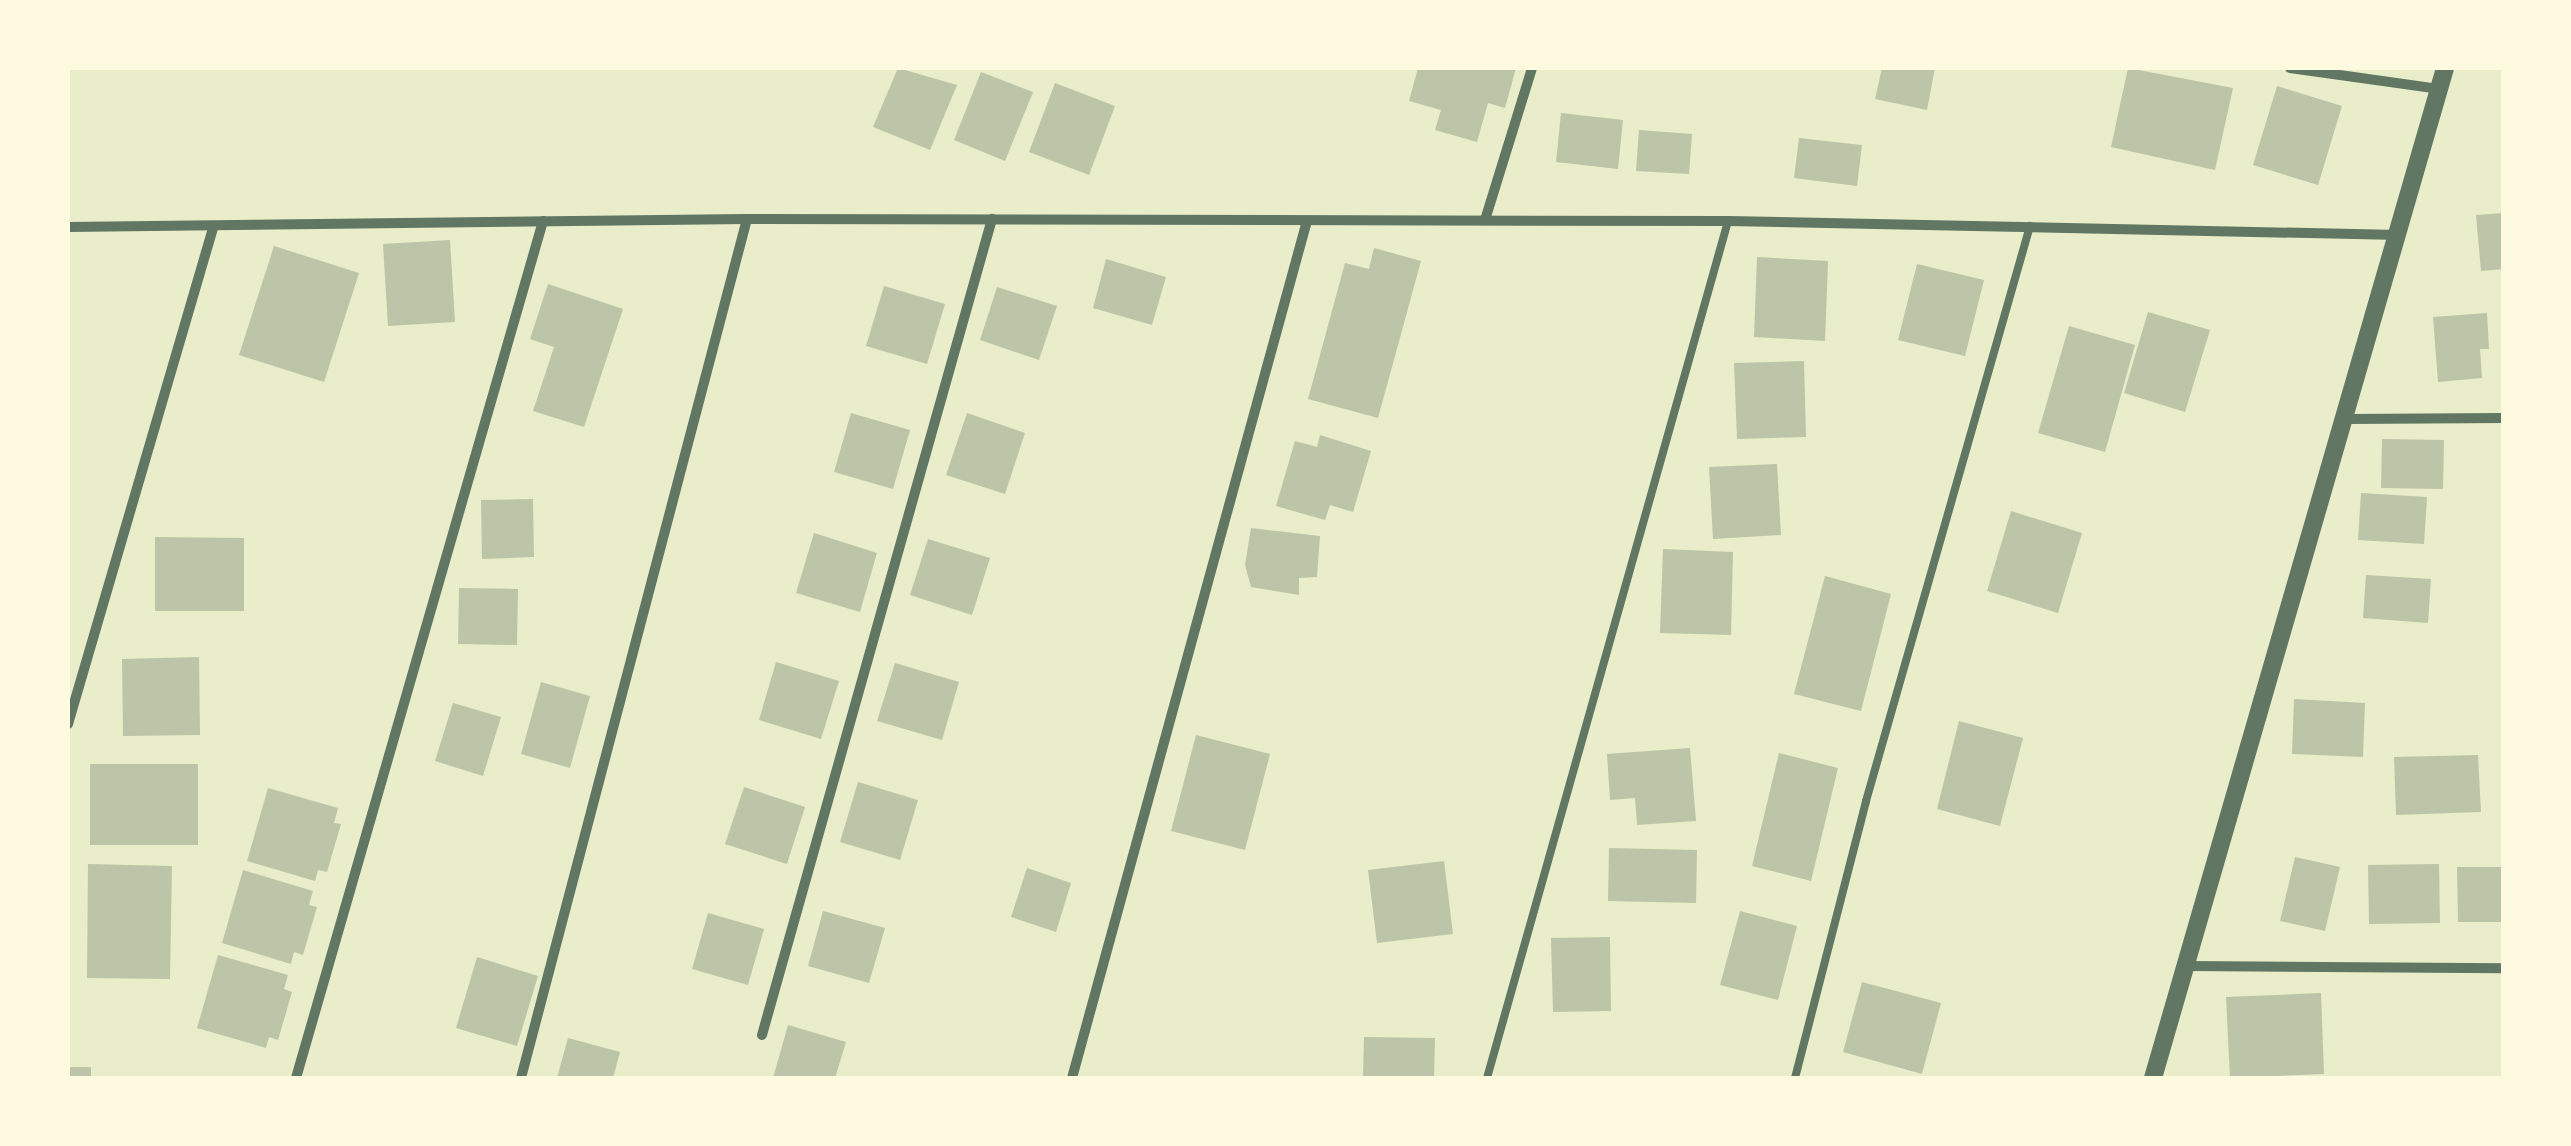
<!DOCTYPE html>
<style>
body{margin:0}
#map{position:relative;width:2571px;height:1146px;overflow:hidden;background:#e9edc9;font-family:"PT Sans",sans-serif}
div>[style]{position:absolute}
.building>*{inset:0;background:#bcc5a7}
.service>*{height:8px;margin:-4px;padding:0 4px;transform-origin:4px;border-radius:4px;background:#617663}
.minor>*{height:10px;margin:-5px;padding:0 5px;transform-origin:5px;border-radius:5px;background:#617663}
.tertiary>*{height:18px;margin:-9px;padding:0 9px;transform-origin:9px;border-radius:9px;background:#617663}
span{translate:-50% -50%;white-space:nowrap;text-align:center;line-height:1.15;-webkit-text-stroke:8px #fefae0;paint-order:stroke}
.frame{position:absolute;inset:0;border:70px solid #fefae0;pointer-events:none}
</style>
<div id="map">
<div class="building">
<div style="clip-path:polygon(898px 68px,957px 85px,930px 150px,873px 127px)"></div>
<div style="clip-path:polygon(1418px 68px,1516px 68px,1505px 108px,1488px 103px,1477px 142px,1435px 130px,1441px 110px,1409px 101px)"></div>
<div style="clip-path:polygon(1882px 68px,1935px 68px,1927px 110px,1875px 99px)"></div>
<div style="clip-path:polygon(2128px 68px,2233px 88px,2215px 170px,2111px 147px)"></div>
<div style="clip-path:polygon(981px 72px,1033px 92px,1005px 161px,954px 140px)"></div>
<div style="clip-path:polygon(1055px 83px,1115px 106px,1089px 175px,1029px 152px)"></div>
<div style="clip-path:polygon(2277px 86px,2342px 106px,2318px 185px,2253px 165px)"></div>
<div style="clip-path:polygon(1561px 113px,1623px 120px,1618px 169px,1556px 162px)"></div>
<div style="clip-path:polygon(1639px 130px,1692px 134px,1689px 174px,1636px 171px)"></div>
<div style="clip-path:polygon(1799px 138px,1862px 145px,1857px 186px,1794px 178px)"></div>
<div style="clip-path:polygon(2504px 213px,2504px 269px,2481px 271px,2476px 215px)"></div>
<div style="clip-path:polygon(450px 240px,455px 322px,388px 326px,383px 244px)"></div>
<div style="clip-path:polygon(274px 246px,359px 273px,324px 382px,239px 355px)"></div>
<div style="clip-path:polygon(1374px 248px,1421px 261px,1378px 418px,1308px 399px,1345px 263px,1369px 269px)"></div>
<div style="clip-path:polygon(1757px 257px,1828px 261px,1825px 341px,1754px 337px)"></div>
<div style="clip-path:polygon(1106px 259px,1166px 277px,1152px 325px,1093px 308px)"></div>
<div style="clip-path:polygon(1917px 264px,1984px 280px,1965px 356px,1898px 340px)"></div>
<div style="clip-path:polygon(548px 284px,623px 309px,584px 427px,533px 411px,554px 347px,530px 339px)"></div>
<div style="clip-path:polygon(884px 286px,945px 304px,927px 364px,866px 346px)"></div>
<div style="clip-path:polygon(997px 287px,1057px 306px,1039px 360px,980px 340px)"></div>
<div style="clip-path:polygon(2148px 312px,2210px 330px,2185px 412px,2124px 393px)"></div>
<div style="clip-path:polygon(2487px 313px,2489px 349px,2480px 349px,2482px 378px,2438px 382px,2433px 317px)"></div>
<div style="clip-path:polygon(2069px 326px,2135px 345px,2105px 452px,2038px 433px)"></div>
<div style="clip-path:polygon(1804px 361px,1806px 437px,1737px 439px,1734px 363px)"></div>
<div style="clip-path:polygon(851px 413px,910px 430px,893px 489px,834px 472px)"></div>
<div style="clip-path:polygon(967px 413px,1025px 433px,1005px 494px,946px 475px)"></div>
<div style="clip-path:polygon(1320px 435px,1371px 451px,1353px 512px,1330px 505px,1325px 520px,1276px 506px,1295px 441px,1317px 447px)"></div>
<div style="clip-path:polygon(2382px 439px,2444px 440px,2443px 489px,2381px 488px)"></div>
<div style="clip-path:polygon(1777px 464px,1781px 535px,1713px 539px,1709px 467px)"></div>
<div style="clip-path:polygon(2361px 493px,2427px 497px,2424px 544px,2358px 540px)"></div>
<div style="clip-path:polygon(533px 499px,534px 557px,482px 559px,481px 500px)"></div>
<div style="clip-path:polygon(2011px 511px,2082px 533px,2058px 613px,1987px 591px)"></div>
<div style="clip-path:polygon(1251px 528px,1320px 536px,1317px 577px,1299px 578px,1299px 595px,1251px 587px,1245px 565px)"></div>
<div style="clip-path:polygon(814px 533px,877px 553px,860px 612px,796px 593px)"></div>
<div style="clip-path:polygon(155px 537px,244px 538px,244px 611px,155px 611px)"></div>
<div style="clip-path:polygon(928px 539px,990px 558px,972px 615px,910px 595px)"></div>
<div style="clip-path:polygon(1663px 549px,1733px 552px,1731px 635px,1660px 633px)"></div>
<div style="clip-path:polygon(2366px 575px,2431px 579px,2428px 623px,2363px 618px)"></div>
<div style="clip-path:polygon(1825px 576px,1891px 594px,1861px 711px,1794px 694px)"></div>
<div style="clip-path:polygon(459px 588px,518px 589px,517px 645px,458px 644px)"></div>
<div style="clip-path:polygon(199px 657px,200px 735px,123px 736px,122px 659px)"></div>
<div style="clip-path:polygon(776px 662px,839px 681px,821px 739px,759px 720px)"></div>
<div style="clip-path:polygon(895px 663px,959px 682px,942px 740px,877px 721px)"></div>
<div style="clip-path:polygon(541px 682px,590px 696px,570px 768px,521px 754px)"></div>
<div style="clip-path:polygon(2294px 699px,2365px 703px,2363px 757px,2292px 754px)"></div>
<div style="clip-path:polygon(453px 703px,501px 717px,483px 776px,435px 761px)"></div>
<div style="clip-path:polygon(1959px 721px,2023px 738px,2000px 826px,1937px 809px)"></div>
<div style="clip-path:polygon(1196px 735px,1270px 754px,1245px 850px,1171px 831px)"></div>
<div style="clip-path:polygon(1690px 748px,1696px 821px,1637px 825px,1635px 798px,1610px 800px,1607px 754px)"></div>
<div style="clip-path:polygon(1779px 753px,1838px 768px,1811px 881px,1752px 866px)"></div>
<div style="clip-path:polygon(2478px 755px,2481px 812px,2396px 815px,2394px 757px)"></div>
<div style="clip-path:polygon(90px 764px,198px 764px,198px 845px,90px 845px)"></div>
<div style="clip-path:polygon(858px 782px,918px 800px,900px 860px,840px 842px)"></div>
<div style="clip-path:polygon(744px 787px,805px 807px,787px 864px,725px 844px)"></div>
<div style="clip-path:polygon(268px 788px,338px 808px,334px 823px,341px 824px,327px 872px,318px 870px,315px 881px,247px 861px)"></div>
<div style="clip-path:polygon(1609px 848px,1697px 850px,1696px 903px,1608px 901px)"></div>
<div style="clip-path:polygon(2295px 857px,2340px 867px,2325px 931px,2280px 921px)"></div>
<div style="clip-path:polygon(1444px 861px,1453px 934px,1377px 943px,1368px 870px)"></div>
<div style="clip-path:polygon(88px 864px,172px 866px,170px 979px,87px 978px)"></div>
<div style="clip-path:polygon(2439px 864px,2440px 923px,2369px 924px,2368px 865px)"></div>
<div style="clip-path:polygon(2457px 867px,2504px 867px,2504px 922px,2458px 922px)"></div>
<div style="clip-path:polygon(1027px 868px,1071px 883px,1056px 932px,1011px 917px)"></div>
<div style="clip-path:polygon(243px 870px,313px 891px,309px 905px,317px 907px,303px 955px,294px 952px,291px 964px,222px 943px)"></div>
<div style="clip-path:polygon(823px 911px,885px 928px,869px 983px,808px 966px)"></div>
<div style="clip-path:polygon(1740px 911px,1797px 926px,1778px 1000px,1720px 985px)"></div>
<div style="clip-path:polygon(708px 913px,764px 929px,748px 985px,692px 969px)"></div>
<div style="clip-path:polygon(1610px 937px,1611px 1011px,1553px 1012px,1551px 938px)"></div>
<div style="clip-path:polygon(218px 955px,288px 975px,284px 989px,292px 992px,278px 1040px,269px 1037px,266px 1048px,197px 1028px)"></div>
<div style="clip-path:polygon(477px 957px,538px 976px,517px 1046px,456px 1028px)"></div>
<div style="clip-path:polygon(1862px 982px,1941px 1003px,1922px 1074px,1843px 1052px)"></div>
<div style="clip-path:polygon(2321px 993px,2324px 1074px,2230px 1078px,2226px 997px)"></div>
<div style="clip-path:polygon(788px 1025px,846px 1042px,835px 1078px,773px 1078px)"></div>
<div style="clip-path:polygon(1364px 1037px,1435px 1038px,1434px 1078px,1363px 1078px)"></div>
<div style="clip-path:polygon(568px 1038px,620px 1052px,613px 1078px,557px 1078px)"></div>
<div style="clip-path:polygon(68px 1067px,91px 1067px,91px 1078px,68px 1078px)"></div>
</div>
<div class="service">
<div style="left:1487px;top:1078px;width:890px;rotate:-74.29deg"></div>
<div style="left:1795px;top:1078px;width:286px;rotate:-75.6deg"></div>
<div style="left:1866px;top:801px;width:598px;rotate:-74.08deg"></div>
</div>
<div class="minor">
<div style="left:2290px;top:68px;width:150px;rotate:8deg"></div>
<div style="left:1485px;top:220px;width:159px;rotate:-72.8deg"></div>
<div style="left:68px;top:227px;width:679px;rotate:-0.68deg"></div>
<div style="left:747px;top:219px;width:981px;rotate:0.12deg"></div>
<div style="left:1728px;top:221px;width:672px;rotate:1.19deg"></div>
<div style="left:2348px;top:419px;width:156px;rotate:-0.4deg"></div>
<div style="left:68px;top:724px;width:517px;rotate:-73.7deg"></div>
<div style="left:2186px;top:966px;width:318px;rotate:0.4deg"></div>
<div style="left:762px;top:1035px;width:848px;rotate:-74.26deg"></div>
<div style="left:296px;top:1078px;width:892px;rotate:-73.92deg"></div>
<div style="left:521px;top:1078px;width:888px;rotate:-75.26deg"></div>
<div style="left:1072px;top:1078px;width:889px;rotate:-74.67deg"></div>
</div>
<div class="tertiary">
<div style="left:2153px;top:1078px;width:1051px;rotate:-73.87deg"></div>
</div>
<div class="frame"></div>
</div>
